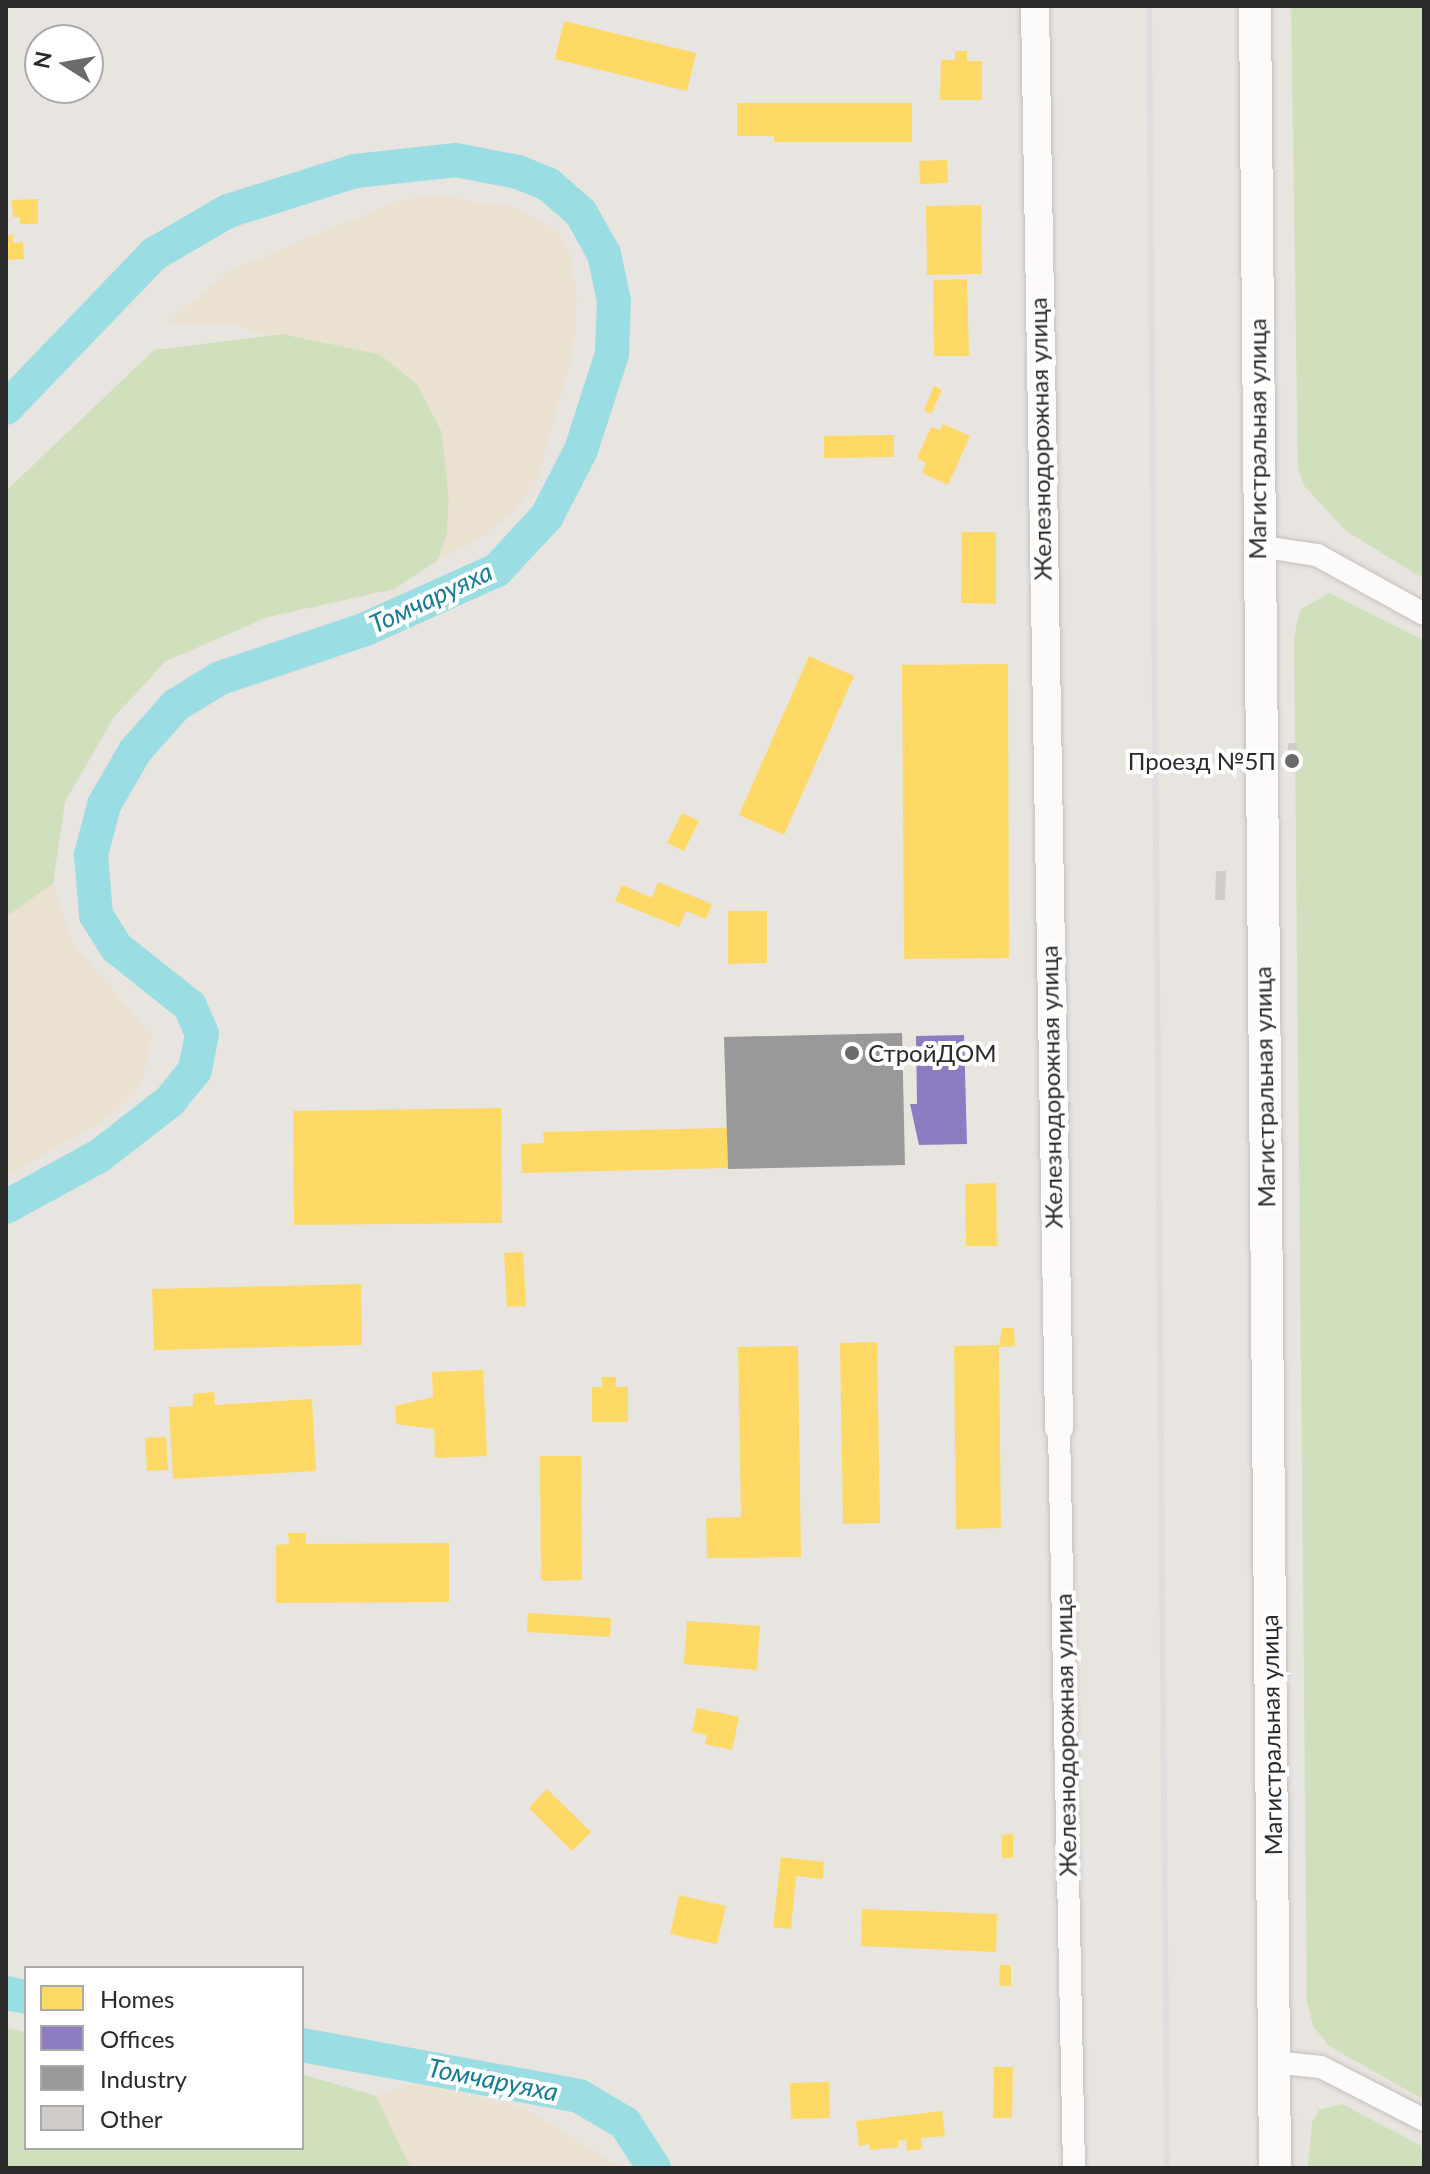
<!DOCTYPE html>
<meta charset="utf-8">
<style>
body{margin:0}
#map{position:relative;width:1430px;height:2174px;overflow:hidden;background:#e8e4e0;font-family:Lato,sans-serif}
div>[style]{position:absolute}
.green>*{inset:0;background:#d1e0bc}
.sand>*{inset:0;background:#ebe1d0}
.homes>*{inset:0;background:#ffd966}
.offices>*{inset:0;background:#8e7cc3}
.industry>*{inset:0;background:#999}
.river>*{height:34px;margin:-17px;padding:0 17px;transform-origin:17px;border-radius:17px;background:#9adee4}
.building>*{inset:0;background:#cfccca}
.roads{filter:drop-shadow(0 0 2px #c2c1c1) drop-shadow(0 0 2px #c2c1c1)}
.minor>*{height:22px;margin:-11px;padding:0 11px;transform-origin:11px;border-radius:11px;background:#fcfbfa}
.tertiary>*{height:28px;margin:-14px;padding:0 14px;transform-origin:14px;border-radius:14px;background:#fcfbfa}
.secondary>*{height:32px;margin:-16px;padding:0 16px;transform-origin:16px;border-radius:16px;background:#fcfbfa}
.rail>*{height:6px;margin:-3px;padding:0 3px;transform-origin:3px;border-radius:3px;background:#dedede}
.dots>*{width:22px;height:22px;translate:-50% -50%;box-sizing:border-box;border:4px solid #fff;border-radius:50%}
span{translate:-50% -50%;white-space:nowrap;text-align:center;line-height:1.15;-webkit-text-stroke:8px #fff;paint-order:stroke}
.street-label{font-size:24px;color:#2a2a2a}
.poi-label{font-size:24px;color:#2a2a2a}
.right{translate:-100% -50%;text-align:right}
.left{translate:0 -50%;text-align:left}
.water-label{font-size:26px;color:#187d91;font-style:italic}
.frame{position:absolute;inset:0;border:8px solid #2a2a2a;pointer-events:none}
.legend{position:absolute;left:24px;top:1966px;width:280px;height:184px;box-sizing:border-box;background:#fff;border:2px solid #aaa;margin:0;padding:10px 14px;list-style:none;font-size:24px;color:#2a2a2a}
.legend li{display:flex;align-items:center;gap:16px;height:40px}
.legend b{width:40px;border:2px solid #aaa}
.north{position:absolute;left:24px;top:24px;width:80px;height:80px;box-sizing:border-box;background:#fff;border:2px solid #aaa;border-radius:50%;rotate:281deg;font-size:22px;font-weight:700;line-height:32px;text-align:center;color:#2a2a2a}
.north::after{content:'';display:block;margin:auto;width:28px;height:36px;background:#6c6b6a;clip-path:polygon(50% 0,100% 100%,50% 72%,0 100%)}
</style>
<div id="map">
<div class="green">
<div style="clip-path:polygon(1291px 6px,1424px 6px,1424px 579px,1346px 531px,1305px 487px,1298px 469px)"></div>
<div style="clip-path:polygon(282px 334px,380px 354px,417px 384px,442px 432px,449px 498px,447px 534px,438px 560px,394px 589px,268px 617px,166px 661px,114px 717px,65px 802px,53px 884px,6px 917px,6px 491px,154px 350px)"></div>
<div style="clip-path:polygon(1329px 593px,1424px 640px,1424px 2100px,1329px 2046px,1313px 2026px,1307px 2002px,1294px 638px,1300px 610px)"></div>
<div style="clip-path:polygon(6px 2028px,26px 2032px,26px 2148px,302px 2148px,302px 2074px,376px 2096px,411px 2168px,6px 2168px)"></div>
<div style="clip-path:polygon(1342px 2104px,1424px 2147px,1424px 2168px,1308px 2168px,1312px 2122px,1319px 2110px)"></div>
</div>
<div class="sand">
<div style="clip-path:polygon(436px 196px,514px 207px,556px 230px,570px 253px,577px 299px,573px 352px,537px 480px,515px 510px,480px 538px,438px 560px,447px 533px,449px 499px,442px 432px,417px 384px,379px 354px,282px 334px,256px 334px,236px 324px,167px 323px,231px 270px,400px 200px)"></div>
<div style="clip-path:polygon(53px 884px,71px 941px,152px 1036px,142px 1084px,108px 1118px,6px 1176px,6px 917px)"></div>
<div style="clip-path:polygon(416px 2082px,525px 2109px,622px 2168px,411px 2168px,376px 2096px)"></div>
</div>
<div class="homes">
<div style="clip-path:polygon(564px 21px,696px 53px,687px 91px,555px 59px)"></div>
<div style="clip-path:polygon(955px 51px,967px 51px,967px 61px,982px 61px,982px 100px,940px 100px,941px 60px,955px 60px)"></div>
<div style="clip-path:polygon(737px 103px,912px 103px,912px 142px,774px 142px,774px 136px,737px 136px)"></div>
<div style="clip-path:polygon(947px 160px,948px 183px,920px 184px,919px 161px)"></div>
<div style="clip-path:polygon(38px 199px,38px 224px,20px 224px,20px 217px,13px 217px,12px 200px)"></div>
<div style="clip-path:polygon(981px 205px,982px 274px,927px 275px,926px 206px)"></div>
<div style="clip-path:polygon(13px 235px,13px 243px,23px 242px,24px 259px,6px 260px,6px 236px)"></div>
<div style="clip-path:polygon(967px 279px,969px 356px,934px 356px,933px 280px)"></div>
<div style="clip-path:polygon(934px 386px,942px 390px,931px 414px,924px 410px)"></div>
<div style="clip-path:polygon(943px 424px,970px 436px,948px 485px,922px 473px,926px 463px,917px 458px,931px 427px,940px 430px)"></div>
<div style="clip-path:polygon(894px 435px,894px 457px,824px 458px,824px 436px)"></div>
<div style="clip-path:polygon(962px 532px,996px 532px,996px 604px,961px 603px)"></div>
<div style="clip-path:polygon(809px 656px,854px 676px,784px 835px,739px 815px)"></div>
<div style="clip-path:polygon(1008px 664px,1009px 958px,904px 959px,902px 665px)"></div>
<div style="clip-path:polygon(682px 813px,699px 821px,684px 851px,667px 843px)"></div>
<div style="clip-path:polygon(658px 882px,712px 904px,706px 919px,686px 911px,679px 927px,615px 901px,622px 885px,652px 898px)"></div>
<div style="clip-path:polygon(728px 911px,767px 911px,767px 963px,728px 964px)"></div>
<div style="clip-path:polygon(501px 1108px,502px 1223px,294px 1225px,293px 1111px)"></div>
<div style="clip-path:polygon(727px 1128px,728px 1168px,522px 1173px,521px 1144px,544px 1143px,543px 1132px)"></div>
<div style="clip-path:polygon(996px 1183px,997px 1246px,966px 1246px,965px 1184px)"></div>
<div style="clip-path:polygon(523px 1252px,526px 1306px,507px 1307px,504px 1253px)"></div>
<div style="clip-path:polygon(361px 1284px,362px 1345px,154px 1350px,152px 1289px)"></div>
<div style="clip-path:polygon(1002px 1328px,1014px 1328px,1015px 1346px,999px 1347px)"></div>
<div style="clip-path:polygon(877px 1342px,880px 1523px,843px 1524px,840px 1343px)"></div>
<div style="clip-path:polygon(999px 1345px,1001px 1528px,956px 1529px,954px 1346px)"></div>
<div style="clip-path:polygon(798px 1346px,801px 1557px,707px 1558px,706px 1518px,741px 1517px,738px 1347px)"></div>
<div style="clip-path:polygon(483px 1370px,487px 1456px,435px 1458px,434px 1429px,396px 1424px,395px 1406px,433px 1397px,432px 1372px)"></div>
<div style="clip-path:polygon(602px 1377px,616px 1377px,616px 1387px,628px 1387px,628px 1422px,592px 1422px,592px 1387px,602px 1387px)"></div>
<div style="clip-path:polygon(214px 1392px,215px 1405px,312px 1399px,316px 1471px,173px 1479px,169px 1407px,193px 1406px,193px 1394px)"></div>
<div style="clip-path:polygon(166px 1437px,168px 1470px,147px 1471px,145px 1438px)"></div>
<div style="clip-path:polygon(540px 1456px,581px 1456px,582px 1580px,541px 1581px)"></div>
<div style="clip-path:polygon(288px 1533px,306px 1533px,306px 1544px,449px 1543px,449px 1602px,276px 1603px,276px 1545px,289px 1544px)"></div>
<div style="clip-path:polygon(528px 1613px,611px 1618px,610px 1637px,527px 1632px)"></div>
<div style="clip-path:polygon(687px 1621px,760px 1626px,757px 1670px,684px 1664px)"></div>
<div style="clip-path:polygon(697px 1708px,739px 1717px,732px 1750px,705px 1744px,707px 1735px,692px 1732px)"></div>
<div style="clip-path:polygon(547px 1789px,591px 1832px,572px 1851px,529px 1808px)"></div>
<div style="clip-path:polygon(1013px 1834px,1013px 1858px,1002px 1858px,1002px 1835px)"></div>
<div style="clip-path:polygon(781px 1857px,824px 1862px,823px 1879px,796px 1876px,791px 1929px,773px 1927px)"></div>
<div style="clip-path:polygon(679px 1895px,726px 1906px,717px 1944px,670px 1934px)"></div>
<div style="clip-path:polygon(862px 1909px,997px 1914px,996px 1952px,861px 1946px)"></div>
<div style="clip-path:polygon(1000px 1965px,1011px 1965px,1011px 1986px,999px 1986px)"></div>
<div style="clip-path:polygon(994px 2067px,1013px 2067px,1012px 2118px,993px 2118px)"></div>
<div style="clip-path:polygon(829px 2082px,830px 2118px,791px 2119px,790px 2083px)"></div>
<div style="clip-path:polygon(942px 2111px,945px 2136px,921px 2138px,922px 2149px,907px 2151px,906px 2140px,898px 2141px,899px 2147px,870px 2150px,869px 2144px,859px 2146px,856px 2121px)"></div>
</div>
<div class="offices">
<div style="clip-path:polygon(964px 1035px,967px 1144px,919px 1145px,910px 1104px,917px 1104px,916px 1036px)"></div>
</div>
<div class="industry">
<div style="clip-path:polygon(902px 1033px,905px 1165px,728px 1169px,724px 1037px)"></div>
</div>
<div class="river">
<div style="left:6px;top:408px;width:214px;rotate:-46.1deg"></div>
<div style="left:154px;top:254px;width:86px;rotate:-30.2deg"></div>
<div style="left:228px;top:211px;width:133px;rotate:-17.5deg"></div>
<div style="left:355px;top:171px;width:102px;rotate:-6.2deg"></div>
<div style="left:456px;top:160px;width:63px;rotate:11deg"></div>
<div style="left:518px;top:172px;width:32px;rotate:22deg"></div>
<div style="left:548px;top:184px;width:44px;rotate:41.3deg"></div>
<div style="left:581px;top:213px;width:47px;rotate:60.7deg"></div>
<div style="left:604px;top:254px;width:48px;rotate:78deg"></div>
<div style="left:614px;top:301px;width:53px;rotate:92.2deg"></div>
<div style="left:612px;top:354px;width:101px;rotate:107.9deg"></div>
<div style="left:581px;top:450px;width:74px;rotate:117.3deg"></div>
<div style="left:547px;top:516px;width:74px;rotate:132.8deg"></div>
<div style="left:497px;top:570px;width:144px;rotate:155.8deg"></div>
<div style="left:366px;top:629px;width:154px;rotate:161.4deg"></div>
<div style="left:220px;top:678px;width:52px;rotate:148.5deg"></div>
<div style="left:176px;top:705px;width:62px;rotate:131.7deg"></div>
<div style="left:135px;top:751px;width:62px;rotate:119.9deg"></div>
<div style="left:104px;top:805px;width:52px;rotate:104.6deg"></div>
<div style="left:91px;top:855px;width:60px;rotate:85.2deg"></div>
<div style="left:96px;top:915px;width:39px;rotate:58deg"></div>
<div style="left:117px;top:948px;width:93px;rotate:38.5deg"></div>
<div style="left:190px;top:1006px;width:30px;rotate:67deg"></div>
<div style="left:202px;top:1034px;width:37px;rotate:101deg"></div>
<div style="left:195px;top:1070px;width:40px;rotate:129deg"></div>
<div style="left:170px;top:1101px;width:90px;rotate:142.2deg"></div>
<div style="left:99px;top:1156px;width:106px;rotate:151.3deg"></div>
<div style="left:6px;top:1993px;width:20px;rotate:11deg"></div>
<div style="left:302px;top:2045px;width:282px;rotate:10.4deg"></div>
<div style="left:579px;top:2096px;width:53px;rotate:30.4deg"></div>
<div style="left:625px;top:2123px;width:54px;rotate:57.2deg"></div>
</div>
<div class="building">
<div style="clip-path:polygon(1288px 743px,1297px 743px,1296px 770px,1287px 770px)"></div>
<div style="clip-path:polygon(1216px 871px,1226px 871px,1225px 900px,1215px 900px)"></div>
</div>
<div class="roads">
<div class="minor">
<div style="left:1258px;top:546px;width:60px;rotate:8.7deg"></div>
<div style="left:1317px;top:555px;width:122px;rotate:28.9deg"></div>
<div style="left:1059px;top:1428px;width:740px;rotate:88.84deg"></div>
<div style="left:1274px;top:2062px;width:47px;rotate:6.1deg"></div>
<div style="left:1321px;top:2067px;width:116px;rotate:27.2deg"></div>
</div>
<div class="tertiary">
<div style="left:1035px;top:6px;width:1422px;rotate:89.03deg"></div>
</div>
<div class="secondary">
<div style="left:1255px;top:6px;width:2162px;rotate:89.47deg"></div>
</div>
</div>
<div class="rail">
<div style="left:1149px;top:6px;width:2162px;rotate:89.52deg"></div>
</div>
<div class="dots">
<div style="left:1292px;top:761px;background:#6c6b6a"></div>
<div style="left:852px;top:1053px;background:#6c6b6a"></div>
</div>
<div class="street-label">
<span style="left:1040px;top:439px;rotate:-91deg">Железнодорожная улица</span>
<span style="left:1257px;top:439px;rotate:-90deg">Магистральная улица</span>
<span style="left:1051px;top:1087px;rotate:-91deg">Железнодорожная улица</span>
<span style="left:1264px;top:1087px;rotate:-91deg">Магистральная улица</span>
<span style="left:1065px;top:1735px;rotate:-91deg">Железнодорожная улица</span>
<span style="left:1271px;top:1735px;rotate:-91deg">Магистральная улица</span>
</div>
<div class="poi-label">
<span class="right" style="left:1276px;top:761px">Проезд №5П</span>
<span class="left" style="left:868px;top:1053px">СтройДОМ</span>
</div>
<div class="water-label">
<span style="left:431px;top:598px;rotate:-25deg">Томчаруяха</span>
<span style="left:493px;top:2080px;rotate:11deg">Томчаруяха</span>
</div>
<div class="frame"></div>
<ul class="legend">
<li><b style="height:22px;background:#ffd966"></b>Homes</li>
<li><b style="height:22px;background:#8e7cc3"></b>Offices</li>
<li><b style="height:22px;background:#999"></b>Industry</li>
<li><b style="height:22px;background:#cfccca"></b>Other</li>
</ul>
<div class="north">N</div>
</div>
